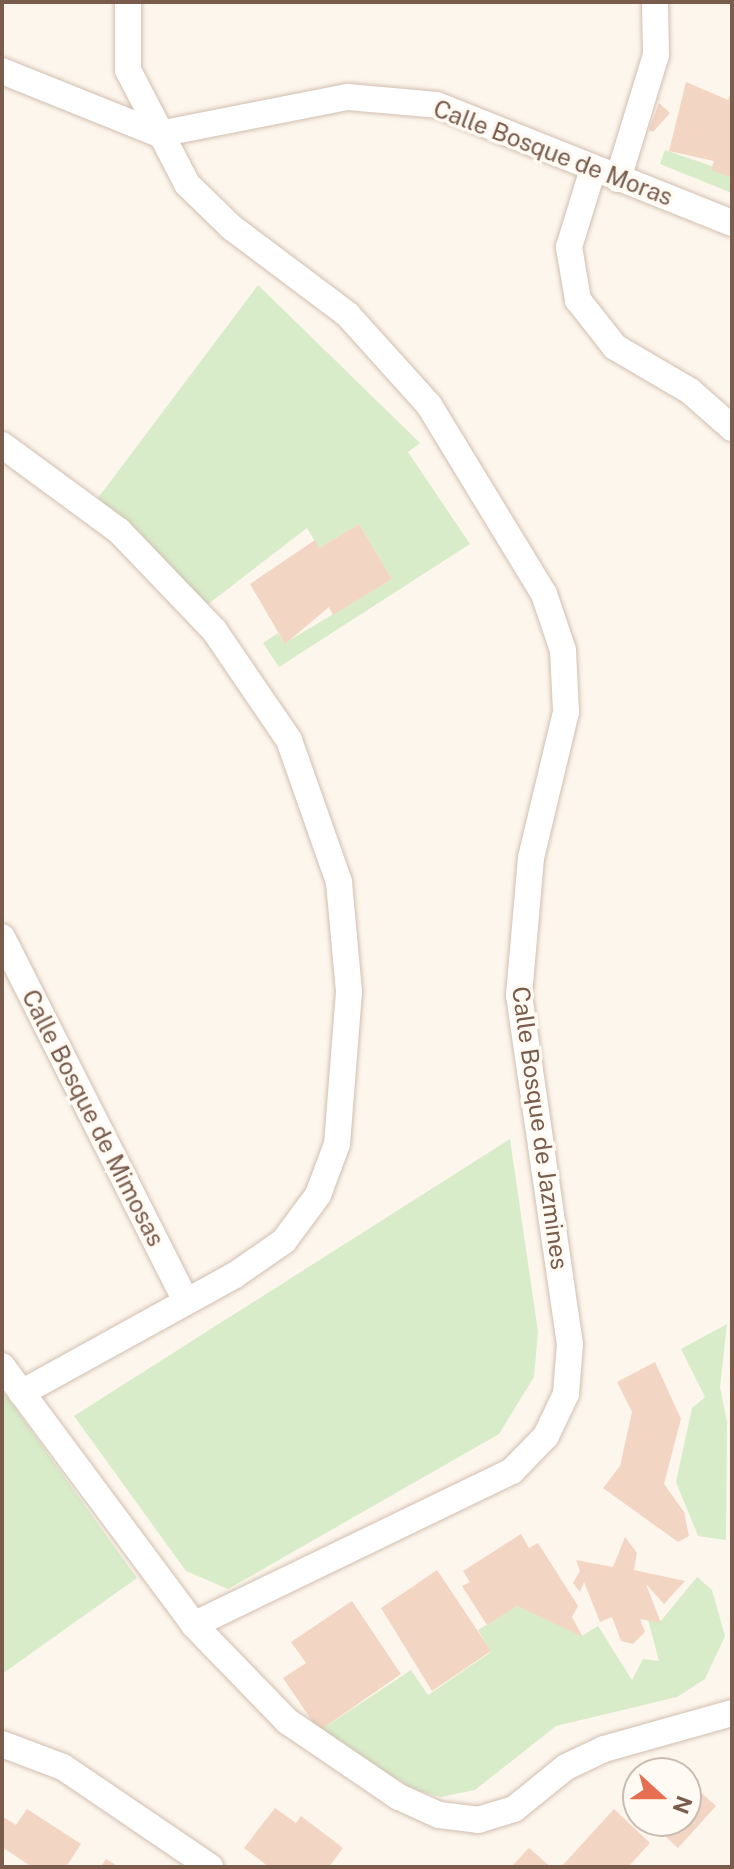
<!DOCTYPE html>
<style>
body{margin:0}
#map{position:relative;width:734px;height:1869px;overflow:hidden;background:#fdf6ec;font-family:"Public Sans",sans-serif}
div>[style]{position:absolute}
.green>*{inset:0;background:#d8ecc9}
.building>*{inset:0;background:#f3d5c3}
.roads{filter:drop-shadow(0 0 2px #d1beb0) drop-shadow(0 0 2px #d1beb0)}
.minor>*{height:26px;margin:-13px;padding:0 13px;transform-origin:13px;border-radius:13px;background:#fff}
span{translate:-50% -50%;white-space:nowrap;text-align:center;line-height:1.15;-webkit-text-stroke:7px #fffaf3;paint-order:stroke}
.street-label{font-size:24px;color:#7a5c4d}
.frame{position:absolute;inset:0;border:4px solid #7a5c4d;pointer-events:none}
.north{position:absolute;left:622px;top:1757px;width:80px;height:80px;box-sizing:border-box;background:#fffaf3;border:2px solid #cabbb1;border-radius:50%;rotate:111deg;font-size:22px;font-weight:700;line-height:32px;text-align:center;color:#7a5c4d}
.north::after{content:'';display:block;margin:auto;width:28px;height:36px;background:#e76f51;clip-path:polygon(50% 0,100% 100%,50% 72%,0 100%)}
</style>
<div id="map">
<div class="green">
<div style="clip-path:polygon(665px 150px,732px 173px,732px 193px,660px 164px)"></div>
<div style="clip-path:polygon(258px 285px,420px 443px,408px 452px,470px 544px,279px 667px,263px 643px,278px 633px,285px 643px,392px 579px,359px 524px,319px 548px,307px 528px,207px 605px,98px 498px)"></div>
<div style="clip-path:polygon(510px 1139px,538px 1332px,534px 1377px,499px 1434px,228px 1589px,186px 1571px,74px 1416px)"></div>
<div style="clip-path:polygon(727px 1324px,720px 1387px,727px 1422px,726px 1540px,698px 1536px,676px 1482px,692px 1408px,705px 1397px,681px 1349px)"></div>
<div style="clip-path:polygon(2px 1390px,137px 1578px,2px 1674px)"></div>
<div style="clip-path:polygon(697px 1577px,712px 1590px,725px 1636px,705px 1679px,677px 1697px,556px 1726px,475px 1790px,441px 1797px,415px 1790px,319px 1731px,411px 1670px,428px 1695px,491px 1652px,478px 1630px,517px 1606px,582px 1636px,598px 1626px,632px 1680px,643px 1659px,659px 1661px,648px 1620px,660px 1622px)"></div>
</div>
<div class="building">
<div style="clip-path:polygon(686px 82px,728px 100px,732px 89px,730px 177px,711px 170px,714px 161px,669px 151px)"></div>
<div style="clip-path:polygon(659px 103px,670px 113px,653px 132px,649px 130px)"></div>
<div style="clip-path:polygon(359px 524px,392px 579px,333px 615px,329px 607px,285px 644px,250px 584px,315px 540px,319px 548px)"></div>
<div style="clip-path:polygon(655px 1362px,681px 1419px,664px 1484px,684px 1512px,689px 1536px,678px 1542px,603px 1488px,620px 1466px,632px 1412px,617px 1382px)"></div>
<div style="clip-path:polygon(521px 1534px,529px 1548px,538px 1543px,578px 1606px,572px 1617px,583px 1637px,517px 1606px,487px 1625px,462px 1586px,470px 1582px,463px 1571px)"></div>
<div style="clip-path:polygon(625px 1537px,637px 1553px,634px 1570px,685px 1581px,664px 1604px,646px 1584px,661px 1623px,640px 1619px,645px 1632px,633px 1644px,621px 1641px,612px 1617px,600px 1622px,584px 1582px,580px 1592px,573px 1583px,580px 1571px,576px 1560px,613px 1567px)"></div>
<div style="clip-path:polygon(437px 1570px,491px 1651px,432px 1691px,381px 1608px)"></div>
<div style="clip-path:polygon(352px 1601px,401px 1674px,319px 1731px,283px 1678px,306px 1663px,291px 1642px)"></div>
<div style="clip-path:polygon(686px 1779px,716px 1806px,678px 1848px,648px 1821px,686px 1821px)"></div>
<div style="clip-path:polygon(275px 1808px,296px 1823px,301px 1816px,343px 1848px,329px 1867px,269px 1867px,244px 1848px)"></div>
<div style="clip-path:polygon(27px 1809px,81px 1844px,66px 1867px,32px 1867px,2px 1847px,2px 1816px,16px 1825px)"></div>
<div style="clip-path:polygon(614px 1809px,650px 1843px,628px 1867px,561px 1867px)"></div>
<div style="clip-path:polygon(529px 1848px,551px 1867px,511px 1867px)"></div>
<div style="clip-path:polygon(106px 1859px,119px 1867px,101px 1867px)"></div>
</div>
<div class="roads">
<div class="minor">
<div style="left:128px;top:2px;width:68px;rotate:90deg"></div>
<div style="left:128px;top:70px;width:128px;rotate:62.6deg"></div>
<div style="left:187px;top:184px;width:62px;rotate:44.3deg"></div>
<div style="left:231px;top:227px;width:146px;rotate:36.9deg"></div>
<div style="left:348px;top:315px;width:121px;rotate:48deg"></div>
<div style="left:429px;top:405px;width:221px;rotate:58.7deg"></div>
<div style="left:544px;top:594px;width:59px;rotate:71.3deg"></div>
<div style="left:563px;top:650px;width:62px;rotate:87.2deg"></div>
<div style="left:566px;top:712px;width:150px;rotate:103.5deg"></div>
<div style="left:531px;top:858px;width:138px;rotate:95deg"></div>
<div style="left:519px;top:995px;width:353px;rotate:81.7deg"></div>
<div style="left:570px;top:1344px;width:50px;rotate:94.6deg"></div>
<div style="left:566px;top:1394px;width:47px;rotate:115.5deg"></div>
<div style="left:546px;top:1436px;width:49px;rotate:134.2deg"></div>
<div style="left:512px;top:1471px;width:353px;rotate:154.2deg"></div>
<div style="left:2px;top:71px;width:169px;rotate:21.9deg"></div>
<div style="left:159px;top:134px;width:193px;rotate:-11.1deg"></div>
<div style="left:348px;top:97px;width:89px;rotate:5.1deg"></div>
<div style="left:437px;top:105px;width:318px;rotate:21.8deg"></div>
<div style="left:593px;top:169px;width:82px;rotate:107.1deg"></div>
<div style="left:569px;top:247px;width:54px;rotate:80.4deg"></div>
<div style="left:578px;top:300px;width:60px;rotate:51.8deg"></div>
<div style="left:615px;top:347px;width:87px;rotate:30.4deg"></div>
<div style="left:690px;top:391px;width:56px;rotate:41.4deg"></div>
<div style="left:618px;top:179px;width:130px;rotate:-73deg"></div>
<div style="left:656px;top:55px;width:53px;rotate:-91.1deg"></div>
<div style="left:2px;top:445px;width:145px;rotate:36.3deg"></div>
<div style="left:119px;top:531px;width:137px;rotate:46.2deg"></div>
<div style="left:214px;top:630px;width:133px;rotate:55.7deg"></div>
<div style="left:289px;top:740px;width:151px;rotate:70.6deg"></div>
<div style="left:339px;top:882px;width:110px;rotate:84.8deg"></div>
<div style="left:349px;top:992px;width:152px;rotate:94.5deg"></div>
<div style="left:337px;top:1144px;width:54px;rotate:110.4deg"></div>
<div style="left:318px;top:1195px;width:57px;rotate:126.5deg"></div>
<div style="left:284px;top:1241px;width:60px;rotate:145.2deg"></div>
<div style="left:235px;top:1275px;width:244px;rotate:151.1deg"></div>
<div style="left:2px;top:937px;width:404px;rotate:63.2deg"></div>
<div style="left:2px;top:1366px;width:322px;rotate:53.4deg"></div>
<div style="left:194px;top:1625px;width:134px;rotate:45.9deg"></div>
<div style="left:287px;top:1721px;width:135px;rotate:34.2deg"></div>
<div style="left:399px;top:1797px;width:44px;rotate:24.2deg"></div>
<div style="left:439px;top:1815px;width:39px;rotate:7deg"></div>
<div style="left:478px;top:1820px;width:38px;rotate:-17deg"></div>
<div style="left:514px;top:1809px;width:67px;rotate:-38.9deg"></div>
<div style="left:566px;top:1767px;width:42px;rotate:-25.3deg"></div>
<div style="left:604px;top:1749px;width:133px;rotate:-15.7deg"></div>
<div style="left:2px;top:1744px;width:65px;rotate:20.7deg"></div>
<div style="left:63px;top:1767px;width:178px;rotate:34.2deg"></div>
</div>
</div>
<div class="street-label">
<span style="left:553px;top:153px;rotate:21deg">Calle Bosque de Moras</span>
<span style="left:93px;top:1118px;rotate:63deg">Calle Bosque de Mimosas</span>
<span style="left:540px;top:1128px;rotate:82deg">Calle Bosque de Jazmines</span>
</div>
<div class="frame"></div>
<div class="north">N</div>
</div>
